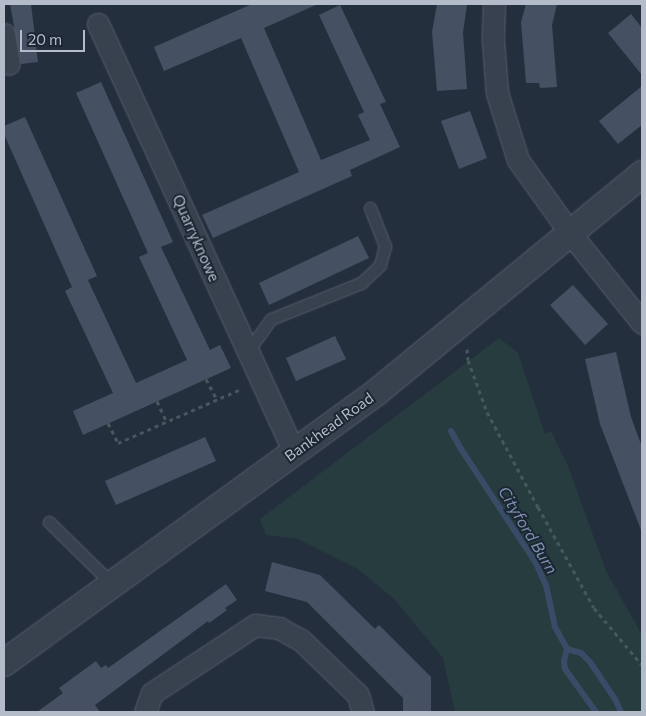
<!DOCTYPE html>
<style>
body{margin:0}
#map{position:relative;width:646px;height:716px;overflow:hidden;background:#242f3e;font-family:Commissioner,sans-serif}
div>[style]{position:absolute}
.green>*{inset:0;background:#263c3f}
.stream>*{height:6px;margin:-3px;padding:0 3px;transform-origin:3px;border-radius:3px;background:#394c67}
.building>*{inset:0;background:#455162}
.path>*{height:3px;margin-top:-1.5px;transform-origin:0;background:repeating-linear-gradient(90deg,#44595c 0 4px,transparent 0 8px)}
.roads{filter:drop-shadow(0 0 1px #565f6c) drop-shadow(0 0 1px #565f6c)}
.service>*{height:11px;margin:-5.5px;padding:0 5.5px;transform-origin:5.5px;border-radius:5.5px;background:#38414e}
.minor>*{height:21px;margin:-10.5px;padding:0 10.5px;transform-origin:10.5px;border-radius:10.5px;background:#38414e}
.tertiary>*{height:26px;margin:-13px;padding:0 13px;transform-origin:13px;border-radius:13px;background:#38414e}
span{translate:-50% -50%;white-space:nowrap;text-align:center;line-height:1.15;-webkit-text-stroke:4px #1d2633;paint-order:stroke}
.street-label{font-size:15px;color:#b4bcc9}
.water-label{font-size:16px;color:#7c92b1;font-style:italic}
.frame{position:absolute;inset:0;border:5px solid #b4bcc9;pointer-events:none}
.scale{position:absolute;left:20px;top:30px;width:65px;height:22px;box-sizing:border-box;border:2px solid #b4bcc9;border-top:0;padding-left:6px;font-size:15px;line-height:18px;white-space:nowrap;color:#b4bcc9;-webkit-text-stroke:4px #1d2633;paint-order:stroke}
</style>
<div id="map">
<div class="green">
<div style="clip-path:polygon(499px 338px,518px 353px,545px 434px,551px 431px,568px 466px,606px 571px,642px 635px,642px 712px,455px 712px,443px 658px,395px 600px,358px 569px,298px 539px,266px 535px,260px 519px)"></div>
</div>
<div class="stream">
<div style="left:451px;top:431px;width:21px;rotate:61deg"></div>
<div style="left:461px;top:449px;width:136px;rotate:56.7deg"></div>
<div style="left:536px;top:563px;width:24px;rotate:66deg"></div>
<div style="left:546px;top:585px;width:43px;rotate:77.9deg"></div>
<div style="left:555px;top:627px;width:25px;rotate:61deg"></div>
<div style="left:567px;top:649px;width:12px;rotate:104deg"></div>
<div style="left:564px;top:661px;width:8px;rotate:83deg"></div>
<div style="left:565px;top:669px;width:53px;rotate:54.2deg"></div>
<div style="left:567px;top:649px;width:15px;rotate:16deg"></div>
<div style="left:581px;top:653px;width:13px;rotate:45deg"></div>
<div style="left:590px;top:662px;width:45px;rotate:56deg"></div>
<div style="left:615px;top:699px;width:14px;rotate:65deg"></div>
</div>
<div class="building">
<div style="clip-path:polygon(10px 4px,31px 4px,38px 62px,21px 64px)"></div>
<div style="clip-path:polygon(252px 4px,318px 4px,264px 28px,321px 160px,370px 140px,358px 115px,364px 112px,319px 15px,340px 5px,386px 102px,380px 104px,400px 147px,350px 170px,352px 176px,213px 238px,202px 215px,299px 172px,241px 38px,164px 71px,154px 47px)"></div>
<div style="clip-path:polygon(437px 4px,467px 4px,463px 33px,467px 89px,437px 91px,432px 32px)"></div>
<div style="clip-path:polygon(526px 4px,557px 4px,552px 25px,557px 87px,540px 88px,539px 83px,526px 83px,521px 22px)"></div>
<div style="clip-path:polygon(631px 14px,642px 28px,642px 75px,608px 33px)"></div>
<div style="clip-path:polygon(101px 82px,173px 242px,161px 247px,210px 350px,220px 345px,231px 368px,83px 435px,73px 411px,113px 393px,65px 291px,72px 287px,4px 134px,4px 126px,25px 117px,97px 276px,88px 280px,136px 383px,187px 360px,139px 257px,148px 253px,76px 93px)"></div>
<div style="clip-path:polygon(642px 86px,642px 125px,618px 144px,599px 121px)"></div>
<div style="clip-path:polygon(470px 111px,487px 158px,459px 169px,441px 121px)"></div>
<div style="clip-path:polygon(358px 236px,369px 258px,269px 305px,259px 283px)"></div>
<div style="clip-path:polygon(573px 285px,608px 324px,585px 345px,550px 305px)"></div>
<div style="clip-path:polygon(335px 336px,346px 359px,296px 381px,286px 358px)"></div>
<div style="clip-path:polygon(616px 352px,631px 417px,642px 447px,641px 530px,600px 424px,585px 359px)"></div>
<div style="clip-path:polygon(205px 437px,216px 461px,116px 505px,105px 481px)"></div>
<div style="clip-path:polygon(272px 562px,320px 575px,375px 629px,379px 625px,431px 677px,431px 712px,403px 712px,403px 698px,307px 602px,265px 591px)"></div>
<div style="clip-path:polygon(226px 584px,237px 600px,225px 608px,227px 610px,209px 623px,208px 621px,95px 705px,100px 712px,37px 712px,63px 693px,59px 688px,96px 661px,101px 668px,106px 665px,108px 668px)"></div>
</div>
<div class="path">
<div style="left:467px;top:349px;width:11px;rotate:85deg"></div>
<div style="left:468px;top:360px;width:55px;rotate:69.9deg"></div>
<div style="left:487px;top:412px;width:108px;rotate:61.8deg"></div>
<div style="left:538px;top:507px;width:115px;rotate:61deg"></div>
<div style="left:594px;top:608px;width:75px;rotate:49.9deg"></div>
<div style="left:206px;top:379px;width:24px;rotate:62deg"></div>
<div style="left:157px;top:401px;width:23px;rotate:65deg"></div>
<div style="left:108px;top:423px;width:22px;rotate:63deg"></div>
<div style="left:118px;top:443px;width:134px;rotate:-23.7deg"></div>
</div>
<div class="roads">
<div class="service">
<div style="left:247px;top:352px;width:41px;rotate:-54deg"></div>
<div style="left:271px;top:319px;width:97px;rotate:-21.8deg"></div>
<div style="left:361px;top:283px;width:26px;rotate:-43deg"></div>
<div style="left:380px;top:265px;width:20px;rotate:-75deg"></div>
<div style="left:385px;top:246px;width:41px;rotate:-111.5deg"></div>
<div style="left:49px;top:522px;width:88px;rotate:44.5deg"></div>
</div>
<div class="minor">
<div style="left:494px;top:4px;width:37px;rotate:92deg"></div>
<div style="left:493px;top:41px;width:52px;rotate:85.6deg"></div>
<div style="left:497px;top:93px;width:70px;rotate:72.6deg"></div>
<div style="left:518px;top:160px;width:90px;rotate:54.5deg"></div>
<div style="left:570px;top:233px;width:115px;rotate:51.3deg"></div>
<div style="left:98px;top:24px;width:472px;rotate:65.4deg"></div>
<div style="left:4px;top:34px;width:30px;rotate:81deg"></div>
<div style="left:145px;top:712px;width:20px;rotate:-70deg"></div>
<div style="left:152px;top:693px;width:123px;rotate:-33.4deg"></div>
<div style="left:255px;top:625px;width:24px;rotate:7deg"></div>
<div style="left:279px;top:628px;width:25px;rotate:29deg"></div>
<div style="left:301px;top:640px;width:79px;rotate:44deg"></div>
<div style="left:358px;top:695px;width:18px;rotate:74deg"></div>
</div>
<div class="tertiary">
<div style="left:4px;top:663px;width:462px;rotate:-36deg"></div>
<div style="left:378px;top:391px;width:342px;rotate:-39.4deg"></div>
</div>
</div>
<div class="street-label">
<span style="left:196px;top:238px;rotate:66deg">Quarryknowe</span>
<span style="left:329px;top:427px;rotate:-36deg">Bankhead Road</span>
</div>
<div class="water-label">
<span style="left:528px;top:530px;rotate:59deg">Cityford Burn</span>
</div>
<div class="frame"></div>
<div class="scale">20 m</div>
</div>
